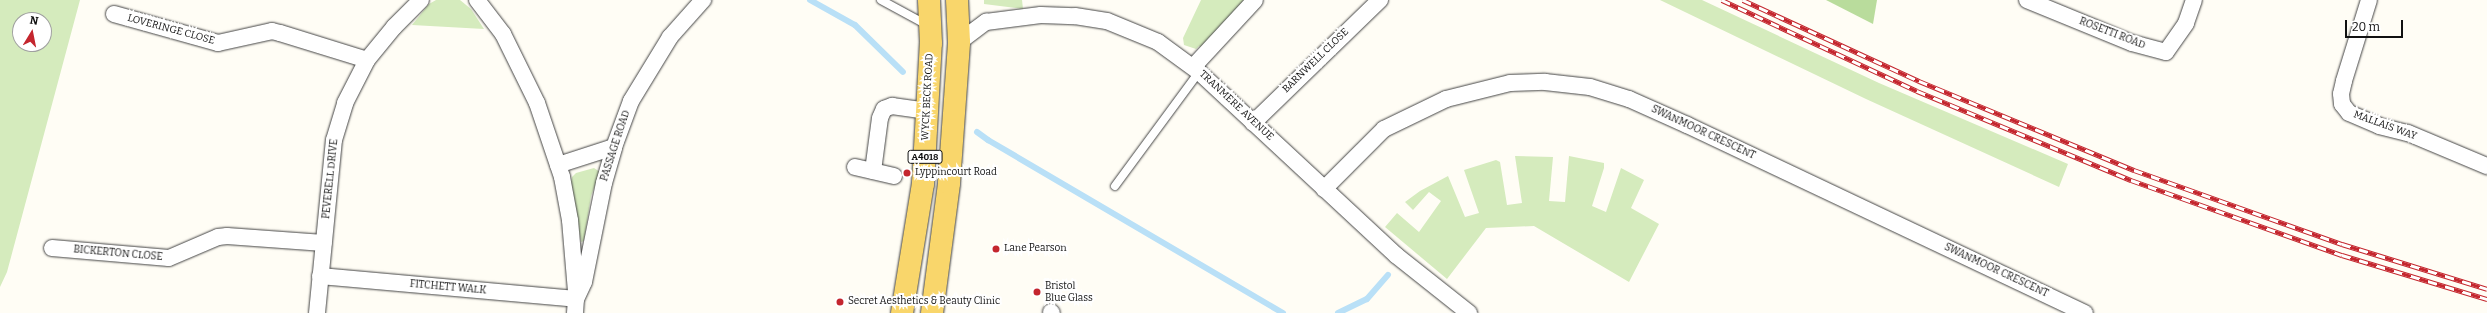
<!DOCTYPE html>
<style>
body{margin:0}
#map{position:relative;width:2487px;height:313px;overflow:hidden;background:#fffdf5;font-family:Bitter,serif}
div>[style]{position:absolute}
.green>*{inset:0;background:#d5ebbd}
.forest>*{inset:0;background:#b9dc9c}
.stream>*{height:6px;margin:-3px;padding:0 3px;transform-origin:3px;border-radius:3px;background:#b9e0f7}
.roads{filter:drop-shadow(0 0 1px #444) drop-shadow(0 0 1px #444)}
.service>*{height:8px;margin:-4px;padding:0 4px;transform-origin:4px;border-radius:4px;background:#fff}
.minor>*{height:16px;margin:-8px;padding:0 8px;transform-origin:8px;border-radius:8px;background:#fff}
.primary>*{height:22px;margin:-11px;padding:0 11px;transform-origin:11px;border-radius:11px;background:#f9d66b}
.rail>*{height:4.5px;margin-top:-2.25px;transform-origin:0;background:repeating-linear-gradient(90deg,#fff 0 9px,#c4262e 0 18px);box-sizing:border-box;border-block:1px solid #c4262e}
.dots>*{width:11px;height:11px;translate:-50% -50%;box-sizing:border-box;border:2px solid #fff;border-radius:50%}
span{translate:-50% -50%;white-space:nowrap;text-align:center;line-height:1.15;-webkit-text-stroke:4px #fff;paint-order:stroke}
.shield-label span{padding:1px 3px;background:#fff;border:1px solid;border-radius:3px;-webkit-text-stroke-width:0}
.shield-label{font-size:9px;color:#111;font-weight:700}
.street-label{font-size:10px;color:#111}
.poi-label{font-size:10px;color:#111}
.left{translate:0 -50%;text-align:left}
.north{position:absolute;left:12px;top:12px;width:40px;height:40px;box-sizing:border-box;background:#fff;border:1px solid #a0a0a0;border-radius:50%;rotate:10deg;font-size:11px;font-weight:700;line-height:16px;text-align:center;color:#111}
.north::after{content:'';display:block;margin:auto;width:14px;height:18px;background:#c4262e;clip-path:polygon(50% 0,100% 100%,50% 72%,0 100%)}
.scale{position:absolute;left:2345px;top:20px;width:58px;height:18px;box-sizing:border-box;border:2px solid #111;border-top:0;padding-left:5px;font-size:12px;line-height:14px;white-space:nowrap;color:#111;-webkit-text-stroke:3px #fff;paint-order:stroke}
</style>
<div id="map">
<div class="green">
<div style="clip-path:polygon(evenodd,0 0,80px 0,7px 272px,0 287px,0 0,20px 20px,44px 20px,44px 44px,20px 44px,20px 20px)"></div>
<div style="clip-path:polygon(436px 0,460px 0,471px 9px,484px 29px,412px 25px,429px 4px)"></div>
<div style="clip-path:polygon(984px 0,1022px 0,1023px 9px,984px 4px)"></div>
<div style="clip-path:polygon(1201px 0,1249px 0,1203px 49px,1199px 46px,1196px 49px,1184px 45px,1183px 38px)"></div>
<div style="clip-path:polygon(1660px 0,1702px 0,1879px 83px,2068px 164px,2059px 187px,1866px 99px)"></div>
<div style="clip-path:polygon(1515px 156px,1553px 157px,1549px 201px,1565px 202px,1569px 156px,1604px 163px,1604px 168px,1592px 206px,1606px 212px,1621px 168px,1644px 180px,1631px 208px,1659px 224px,1629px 282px,1534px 226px,1486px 228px,1447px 279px,1385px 227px,1397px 213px,1419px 232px,1441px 201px,1429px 192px,1413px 210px,1405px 202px,1420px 191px,1448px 176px,1465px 217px,1479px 213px,1464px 170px,1496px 160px,1500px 162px,1507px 205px,1522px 203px)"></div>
<div style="clip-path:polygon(594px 168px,600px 172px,591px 196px,584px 241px,581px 242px,571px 183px,572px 177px,576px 173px)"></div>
</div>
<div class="forest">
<div style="clip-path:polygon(1826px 0,1877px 0,1873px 24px)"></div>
</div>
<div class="stream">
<div style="left:810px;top:0;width:51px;rotate:29.1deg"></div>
<div style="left:855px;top:25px;width:67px;rotate:44.4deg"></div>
<div style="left:977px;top:132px;width:14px;rotate:36deg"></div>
<div style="left:988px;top:140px;width:342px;rotate:30.4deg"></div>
<div style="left:1338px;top:313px;width:32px;rotate:-26deg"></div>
<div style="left:1367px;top:299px;width:32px;rotate:-49deg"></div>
</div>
<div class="roads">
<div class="service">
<div style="left:881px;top:0;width:55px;rotate:28.4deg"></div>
<div style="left:1115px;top:186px;width:142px;rotate:-53.6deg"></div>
</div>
<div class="minor">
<div style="left:477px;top:0;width:43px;rotate:52.6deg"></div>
<div style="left:503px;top:34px;width:77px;rotate:63.8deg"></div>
<div style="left:537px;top:103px;width:78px;rotate:71.3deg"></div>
<div style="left:562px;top:177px;width:44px;rotate:79.5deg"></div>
<div style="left:570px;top:220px;width:71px;rotate:85.2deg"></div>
<div style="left:2027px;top:0;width:113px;rotate:22.3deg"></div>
<div style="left:2132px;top:43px;width:35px;rotate:15deg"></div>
<div style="left:2166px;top:52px;width:35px;rotate:-55deg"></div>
<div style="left:2186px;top:23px;width:24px;rotate:-71deg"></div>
<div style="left:2369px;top:0;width:85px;rotate:107.2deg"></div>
<div style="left:2344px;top:81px;width:13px;rotate:103deg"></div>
<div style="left:2341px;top:94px;width:10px;rotate:84deg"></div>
<div style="left:2342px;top:104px;width:11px;rotate:52deg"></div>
<div style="left:2349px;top:113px;width:33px;rotate:23deg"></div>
<div style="left:2379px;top:126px;width:30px;rotate:14deg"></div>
<div style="left:2408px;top:133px;width:86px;rotate:22.7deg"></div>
<div style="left:114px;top:14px;width:108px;rotate:15.6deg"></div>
<div style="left:218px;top:43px;width:55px;rotate:-12.5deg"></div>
<div style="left:272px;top:31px;width:8px;rotate:14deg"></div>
<div style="left:280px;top:33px;width:91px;rotate:17.2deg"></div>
<div style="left:959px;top:42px;width:34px;rotate:-37deg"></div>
<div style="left:986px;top:22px;width:55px;rotate:-7.3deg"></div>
<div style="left:1041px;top:15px;width:34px;rotate:2deg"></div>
<div style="left:1075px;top:16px;width:32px;rotate:9deg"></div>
<div style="left:1107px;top:21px;width:55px;rotate:22.4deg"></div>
<div style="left:1158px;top:42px;width:51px;rotate:36.2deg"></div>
<div style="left:1199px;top:72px;width:270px;rotate:42.9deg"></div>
<div style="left:1397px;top:256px;width:92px;rotate:38.4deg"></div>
<div style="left:1193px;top:67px;width:91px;rotate:-47.2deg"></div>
<div style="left:1253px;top:123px;width:177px;rotate:-44.1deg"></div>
<div style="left:558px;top:165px;width:59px;rotate:-17.8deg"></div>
<div style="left:855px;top:167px;width:40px;rotate:13deg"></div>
<div style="left:873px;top:171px;width:53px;rotate:-82.5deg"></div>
<div style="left:880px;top:118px;width:10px;rotate:-66deg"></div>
<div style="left:884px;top:109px;width:9px;rotate:-21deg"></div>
<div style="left:892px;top:106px;width:36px;rotate:8deg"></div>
<div style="left:1324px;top:189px;width:85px;rotate:-45deg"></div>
<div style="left:1384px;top:129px;width:69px;rotate:-25.8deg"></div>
<div style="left:1446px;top:99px;width:66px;rotate:-14deg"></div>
<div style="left:1510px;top:83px;width:35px;rotate:-2deg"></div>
<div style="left:1545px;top:82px;width:45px;rotate:6.3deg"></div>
<div style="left:1590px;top:87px;width:41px;rotate:17.1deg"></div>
<div style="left:1629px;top:99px;width:64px;rotate:24.1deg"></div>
<div style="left:1687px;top:125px;width:440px;rotate:25.3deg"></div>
<div style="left:52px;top:248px;width:117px;rotate:4.9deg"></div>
<div style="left:169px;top:258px;width:53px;rotate:-23.2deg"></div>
<div style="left:218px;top:237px;width:9px;rotate:-6deg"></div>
<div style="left:227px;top:236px;width:97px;rotate:4.1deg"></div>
<div style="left:320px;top:276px;width:257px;rotate:5.1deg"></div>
<div style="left:1051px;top:312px;width:1px;rotate:45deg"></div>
<div style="left:317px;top:313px;width:174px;rotate:-84.4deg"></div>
<div style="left:334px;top:140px;width:39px;rotate:-73deg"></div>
<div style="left:345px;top:103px;width:48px;rotate:-62.9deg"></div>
<div style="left:367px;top:60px;width:43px;rotate:-50.7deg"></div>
<div style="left:394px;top:27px;width:38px;rotate:-45deg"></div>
<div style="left:575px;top:313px;width:14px;rotate:-86deg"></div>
<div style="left:576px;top:299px;width:19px;rotate:-65deg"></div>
<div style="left:584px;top:282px;width:101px;rotate:-78.6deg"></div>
<div style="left:604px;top:183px;width:37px;rotate:-74deg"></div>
<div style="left:614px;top:147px;width:49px;rotate:-69.7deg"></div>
<div style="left:631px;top:101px;width:75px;rotate:-58.6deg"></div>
<div style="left:670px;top:37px;width:50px;rotate:-48.3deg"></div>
</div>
<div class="primary">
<div style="left:902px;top:313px;width:131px;rotate:-80.8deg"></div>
<div style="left:923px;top:184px;width:141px;rotate:-86.8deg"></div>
<div style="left:931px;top:43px;width:43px;rotate:-92.7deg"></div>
<div style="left:932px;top:313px;width:131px;rotate:-82.5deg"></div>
<div style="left:949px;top:183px;width:141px;rotate:-85.9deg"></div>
<div style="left:959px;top:42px;width:42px;rotate:-92.7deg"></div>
</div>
</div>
<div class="rail">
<div style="left:1722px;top:0;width:215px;rotate:25deg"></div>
<div style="left:1917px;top:91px;width:232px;rotate:22.6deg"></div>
<div style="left:2131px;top:180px;width:224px;rotate:19.6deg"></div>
<div style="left:2342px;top:255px;width:152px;rotate:16.9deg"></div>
<div style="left:1743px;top:0;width:194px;rotate:24.7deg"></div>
<div style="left:1919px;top:81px;width:233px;rotate:22.5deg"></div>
<div style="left:2134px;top:170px;width:221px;rotate:19.6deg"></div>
<div style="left:2342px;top:244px;width:152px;rotate:17.2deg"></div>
</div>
<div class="dots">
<div style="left:907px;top:173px;background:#c4262e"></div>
<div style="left:996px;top:249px;background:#c4262e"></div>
<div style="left:1037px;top:292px;background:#c4262e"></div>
<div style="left:840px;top:302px;background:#c4262e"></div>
</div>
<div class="shield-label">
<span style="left:925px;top:157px">A4018</span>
</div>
<div class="street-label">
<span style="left:171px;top:30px;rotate:15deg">LOVERINGE CLOSE</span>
<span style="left:2112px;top:34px;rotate:21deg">ROSETTI ROAD</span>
<span style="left:1316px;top:61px;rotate:-44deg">BARNWELL CLOSE</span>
<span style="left:928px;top:97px;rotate:-87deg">WYCK BECK ROAD</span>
<span style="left:1236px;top:106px;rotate:43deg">TRANMERE AVENUE</span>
<span style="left:2385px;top:126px;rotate:20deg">MALLAIS WAY</span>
<span style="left:1703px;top:133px;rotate:25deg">SWANMOOR CRESCENT</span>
<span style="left:616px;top:146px;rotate:-72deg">PASSAGE ROAD</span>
<span style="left:331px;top:179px;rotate:-84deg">PEVERELL DRIVE</span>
<span style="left:118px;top:254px;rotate:5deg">BICKERTON CLOSE</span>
<span style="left:1996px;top:271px;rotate:25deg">SWANMOOR CRESCENT</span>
<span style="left:448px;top:288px;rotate:5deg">FITCHETT WALK</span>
</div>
<div class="poi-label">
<span class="left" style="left:915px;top:173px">Lyppincourt Road</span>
<span class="left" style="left:1004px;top:249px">Lane Pearson</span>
<span class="left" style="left:1045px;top:292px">Bristol<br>Blue Glass</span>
<span class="left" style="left:848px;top:302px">Secret Aesthetics &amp; Beauty Clinic</span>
</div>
<div class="north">N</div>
<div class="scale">20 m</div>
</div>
